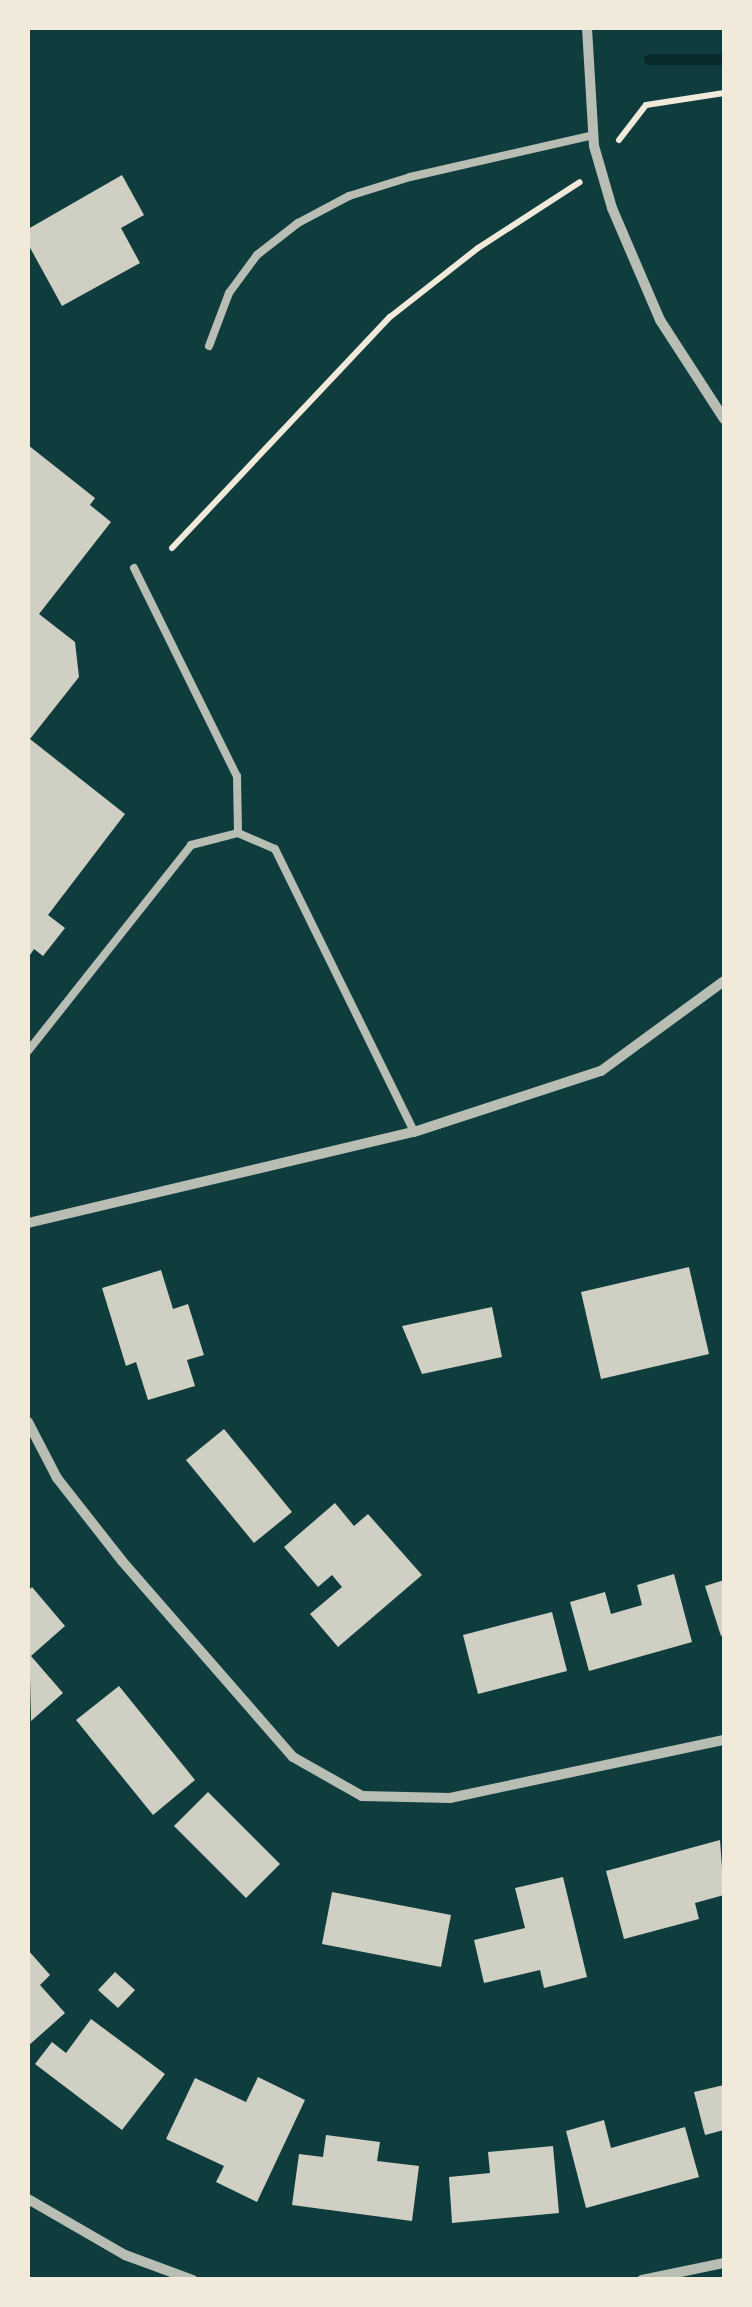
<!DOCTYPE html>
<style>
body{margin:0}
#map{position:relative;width:752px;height:2307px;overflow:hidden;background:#0f3d3e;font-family:"Exo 2",sans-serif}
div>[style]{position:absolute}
.stream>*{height:11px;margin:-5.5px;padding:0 5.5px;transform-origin:5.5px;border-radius:5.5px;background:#0a2a2b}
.building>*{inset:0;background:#cfcfc3}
.path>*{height:6px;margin:-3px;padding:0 3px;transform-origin:3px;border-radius:3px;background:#f1e9da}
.service>*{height:8px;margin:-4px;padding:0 4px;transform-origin:4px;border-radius:4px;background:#b8beb3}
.minor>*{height:10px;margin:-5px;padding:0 5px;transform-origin:5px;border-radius:5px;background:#b8beb3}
span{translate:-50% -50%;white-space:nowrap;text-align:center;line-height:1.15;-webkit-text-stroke:10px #f1e9da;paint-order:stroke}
.frame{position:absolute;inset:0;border:30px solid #f1e9da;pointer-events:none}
</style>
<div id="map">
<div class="stream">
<div style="left:649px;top:59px;width:75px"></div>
</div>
<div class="building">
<div style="clip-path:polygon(122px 175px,144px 215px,121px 228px,140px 263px,62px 306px,28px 244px,28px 229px)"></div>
<div style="clip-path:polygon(28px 445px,95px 498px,90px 505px,111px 522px,39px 614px,75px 642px,79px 677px,30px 739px,125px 814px,48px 915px,65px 928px,43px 956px,34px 949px,28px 958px)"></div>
<div style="clip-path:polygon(689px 1267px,709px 1354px,601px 1379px,581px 1292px)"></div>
<div style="clip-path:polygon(161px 1270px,173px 1309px,188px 1304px,204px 1355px,187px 1360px,195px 1386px,148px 1400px,136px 1362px,126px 1366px,102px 1288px)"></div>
<div style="clip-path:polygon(492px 1307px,502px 1357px,422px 1374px,402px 1326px)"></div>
<div style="clip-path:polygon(224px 1429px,292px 1512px,254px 1543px,186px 1460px)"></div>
<div style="clip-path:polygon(335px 1503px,354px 1526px,368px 1514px,422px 1575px,338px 1647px,310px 1614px,342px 1587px,332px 1575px,318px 1587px,284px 1547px)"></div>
<div style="clip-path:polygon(674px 1574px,692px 1642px,589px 1671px,570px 1602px,605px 1592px,611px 1614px,642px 1605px,637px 1585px)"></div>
<div style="clip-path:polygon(724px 1580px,724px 1635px,721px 1636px,705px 1586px)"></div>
<div style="clip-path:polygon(32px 1587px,65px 1626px,31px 1656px,63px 1693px,31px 1721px,28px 1591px)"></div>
<div style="clip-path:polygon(552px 1612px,567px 1671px,478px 1694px,463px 1635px)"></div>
<div style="clip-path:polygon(119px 1686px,195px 1780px,153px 1815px,76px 1720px)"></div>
<div style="clip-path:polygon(208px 1792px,280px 1864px,246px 1898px,174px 1826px)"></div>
<div style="clip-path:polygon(720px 1840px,724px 1895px,695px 1903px,699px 1919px,624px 1939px,606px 1871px)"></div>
<div style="clip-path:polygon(563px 1877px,587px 1977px,544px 1988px,540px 1970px,484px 1983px,474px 1940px,525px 1928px,515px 1888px)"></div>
<div style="clip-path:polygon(332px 1892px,451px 1915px,441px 1967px,322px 1944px)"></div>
<div style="clip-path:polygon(28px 1950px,50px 1975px,40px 1985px,65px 2013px,28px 2046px)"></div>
<div style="clip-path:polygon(115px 1972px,135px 1990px,118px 2008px,98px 1990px)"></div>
<div style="clip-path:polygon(91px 2019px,165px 2074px,122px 2130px,35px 2064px,52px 2042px,66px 2053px)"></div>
<div style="clip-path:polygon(258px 2077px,305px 2100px,257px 2202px,216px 2182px,224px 2166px,166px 2139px,195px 2078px,246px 2102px)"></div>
<div style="clip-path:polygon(724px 2085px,724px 2130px,705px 2135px,694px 2092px)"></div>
<div style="clip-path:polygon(604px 2120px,611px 2148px,685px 2127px,699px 2177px,586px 2208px,566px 2131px)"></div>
<div style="clip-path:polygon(326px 2135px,380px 2142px,377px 2161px,419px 2166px,412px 2221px,292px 2205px,299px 2154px,323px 2157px)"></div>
<div style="clip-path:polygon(553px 2146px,559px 2213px,452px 2223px,449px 2177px,490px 2173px,488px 2152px)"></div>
</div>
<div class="path">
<div style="left:619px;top:140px;width:44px;rotate:-52.4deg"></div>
<div style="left:646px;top:105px;width:79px;rotate:-8.7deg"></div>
<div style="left:172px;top:548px;width:318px;rotate:-46.7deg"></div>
<div style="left:390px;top:317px;width:112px;rotate:-38.1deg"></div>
<div style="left:478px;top:248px;width:121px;rotate:-32.9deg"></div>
</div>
<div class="service">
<div style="left:209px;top:346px;width:57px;rotate:-69.3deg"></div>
<div style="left:229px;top:293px;width:47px;rotate:-53.6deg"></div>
<div style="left:257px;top:255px;width:52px;rotate:-38deg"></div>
<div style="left:298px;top:223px;width:58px;rotate:-27.9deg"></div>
<div style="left:349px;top:196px;width:64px;rotate:-17.3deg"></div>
<div style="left:410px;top:177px;width:188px;rotate:-12.9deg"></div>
<div style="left:134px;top:568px;width:232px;rotate:63.7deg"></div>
<div style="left:237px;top:776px;width:57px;rotate:89deg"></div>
<div style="left:28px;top:1051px;width:263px;rotate:-51.6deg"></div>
<div style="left:191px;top:845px;width:49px;rotate:-14.3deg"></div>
<div style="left:238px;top:833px;width:40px;rotate:23.4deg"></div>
<div style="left:275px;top:849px;width:315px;rotate:63.8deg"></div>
</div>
<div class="minor">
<div style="left:587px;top:28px;width:118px;rotate:86.6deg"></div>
<div style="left:594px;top:146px;width:65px;rotate:73.8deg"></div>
<div style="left:612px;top:208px;width:122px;rotate:66.8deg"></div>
<div style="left:660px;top:320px;width:118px;rotate:57.1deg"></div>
<div style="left:28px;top:1223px;width:397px;rotate:-13.3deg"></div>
<div style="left:414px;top:1132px;width:197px;rotate:-18.1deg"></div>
<div style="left:601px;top:1071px;width:152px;rotate:-36.2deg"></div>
<div style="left:28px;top:1422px;width:63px;rotate:62.6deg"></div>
<div style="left:57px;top:1478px;width:105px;rotate:51.9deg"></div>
<div style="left:122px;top:1561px;width:260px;rotate:48.9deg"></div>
<div style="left:293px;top:1757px;width:79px;rotate:29.5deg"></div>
<div style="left:362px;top:1796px;width:88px;rotate:1.3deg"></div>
<div style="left:450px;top:1798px;width:280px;rotate:-12deg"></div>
<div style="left:28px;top:2199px;width:112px;rotate:30deg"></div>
<div style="left:125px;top:2255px;width:72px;rotate:20.2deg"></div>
<div style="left:642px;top:2280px;width:84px;rotate:-11.7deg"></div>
</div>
<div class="frame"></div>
</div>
